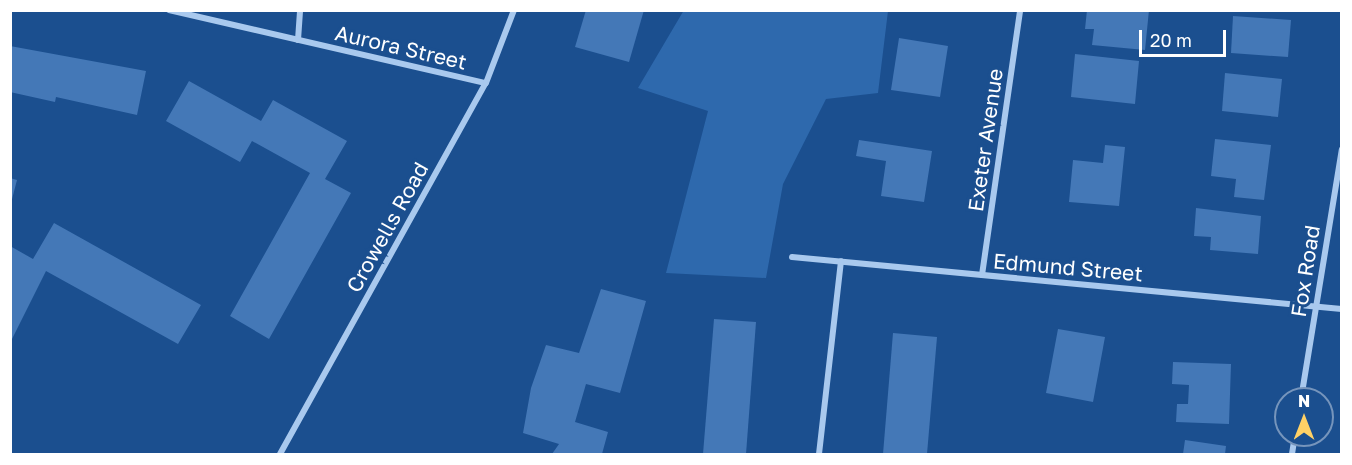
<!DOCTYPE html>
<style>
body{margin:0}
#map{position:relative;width:1352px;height:465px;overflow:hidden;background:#1b4f8f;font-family:"Golos Text",sans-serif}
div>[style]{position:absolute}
.green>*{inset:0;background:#2e69ad}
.building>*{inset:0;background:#4478b7}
.street>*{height:6px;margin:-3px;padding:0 3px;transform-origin:3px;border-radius:3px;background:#a9c9ee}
span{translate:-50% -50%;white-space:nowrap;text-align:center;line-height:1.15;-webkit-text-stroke:6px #1b4f8f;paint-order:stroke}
.street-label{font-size:21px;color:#fff}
.frame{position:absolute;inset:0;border:12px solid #fff;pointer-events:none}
.north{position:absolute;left:1274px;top:387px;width:60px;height:60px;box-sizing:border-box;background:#1b4f8f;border:2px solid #7695bc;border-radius:50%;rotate:0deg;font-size:16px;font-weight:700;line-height:24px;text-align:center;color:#fff}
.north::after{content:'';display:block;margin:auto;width:21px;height:27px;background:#ffd166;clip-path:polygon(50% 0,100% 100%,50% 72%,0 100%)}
.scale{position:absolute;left:1139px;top:30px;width:87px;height:27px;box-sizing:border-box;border:3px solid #fff;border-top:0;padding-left:8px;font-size:18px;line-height:21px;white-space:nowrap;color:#fff;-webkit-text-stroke:4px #1b4f8f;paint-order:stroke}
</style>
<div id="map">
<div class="green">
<div style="clip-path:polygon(684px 10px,888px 11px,878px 93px,826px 99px,783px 184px,766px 278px,666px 273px,708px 111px,638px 88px)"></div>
</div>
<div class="building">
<div style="clip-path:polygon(586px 10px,644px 10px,629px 62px,575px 47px)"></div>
<div style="clip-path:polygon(1087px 10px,1149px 10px,1145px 50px,1092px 45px,1094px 29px,1085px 29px)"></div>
<div style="clip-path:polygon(1233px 16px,1291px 20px,1288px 57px,1231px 53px)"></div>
<div style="clip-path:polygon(899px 38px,948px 46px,940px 97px,891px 90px)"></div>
<div style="clip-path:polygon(10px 46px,146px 71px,137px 115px,56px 97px,55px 102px,10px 92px)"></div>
<div style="clip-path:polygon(1075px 54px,1139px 61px,1135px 104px,1071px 97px)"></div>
<div style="clip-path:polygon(1225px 73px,1282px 79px,1278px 117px,1222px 111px)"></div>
<div style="clip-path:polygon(189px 81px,261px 121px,273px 100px,347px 141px,325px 179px,351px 193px,269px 339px,230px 316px,310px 173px,252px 141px,240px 162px,166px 121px)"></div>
<div style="clip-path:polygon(1215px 139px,1271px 145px,1264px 200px,1234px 197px,1236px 179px,1211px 176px)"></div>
<div style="clip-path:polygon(859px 140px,932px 151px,924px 202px,881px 196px,886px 161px,856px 156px)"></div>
<div style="clip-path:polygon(1105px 145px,1125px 147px,1119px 206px,1069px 202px,1073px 160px,1103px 163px)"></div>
<div style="clip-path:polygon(10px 178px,17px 180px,11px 203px,10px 203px)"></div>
<div style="clip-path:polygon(1196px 208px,1261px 216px,1258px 254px,1210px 250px,1211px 237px,1194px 236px)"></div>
<div style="clip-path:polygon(54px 223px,201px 305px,178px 344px,46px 271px,10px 343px,10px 246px,33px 259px)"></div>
<div style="clip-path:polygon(601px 289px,646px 301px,620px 393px,586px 384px,575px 422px,608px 432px,602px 454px,552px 454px,559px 444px,523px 433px,531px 388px,546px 345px,579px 353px)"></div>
<div style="clip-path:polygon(714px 319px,756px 322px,746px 454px,703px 454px)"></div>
<div style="clip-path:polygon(1058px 329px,1105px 337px,1093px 402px,1046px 393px)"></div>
<div style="clip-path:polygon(893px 333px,937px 337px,927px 454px,883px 454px)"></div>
<div style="clip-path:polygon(1173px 362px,1231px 364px,1229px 424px,1176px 422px,1177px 404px,1188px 404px,1189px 385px,1172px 384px)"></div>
<div style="clip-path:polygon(1185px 440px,1226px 446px,1225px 454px,1183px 454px)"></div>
</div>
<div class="street">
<div style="left:169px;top:10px;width:325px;rotate:13deg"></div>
<div style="left:298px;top:40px;width:30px;rotate:-86deg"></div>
<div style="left:792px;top:257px;width:552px;rotate:5.4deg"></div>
<div style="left:982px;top:275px;width:268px;rotate:-81.8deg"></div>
<div style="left:1301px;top:399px;width:253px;rotate:-80.7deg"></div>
<div style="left:280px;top:454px;width:424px;rotate:-61deg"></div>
<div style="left:486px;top:83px;width:78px;rotate:-69deg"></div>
<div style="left:819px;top:454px;width:194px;rotate:-83.5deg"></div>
<div style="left:1292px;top:454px;width:19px;rotate:-81deg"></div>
</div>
<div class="street-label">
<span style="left:401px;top:47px;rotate:13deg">Aurora Street</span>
<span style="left:985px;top:140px;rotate:-82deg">Exeter Avenue</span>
<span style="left:387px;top:227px;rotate:-61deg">Crowells Road</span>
<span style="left:1068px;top:267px;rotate:5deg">Edmund Street</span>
<span style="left:1305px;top:271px;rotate:-81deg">Fox Road</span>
</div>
<div class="frame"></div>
<div class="north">N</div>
<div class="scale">20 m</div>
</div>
